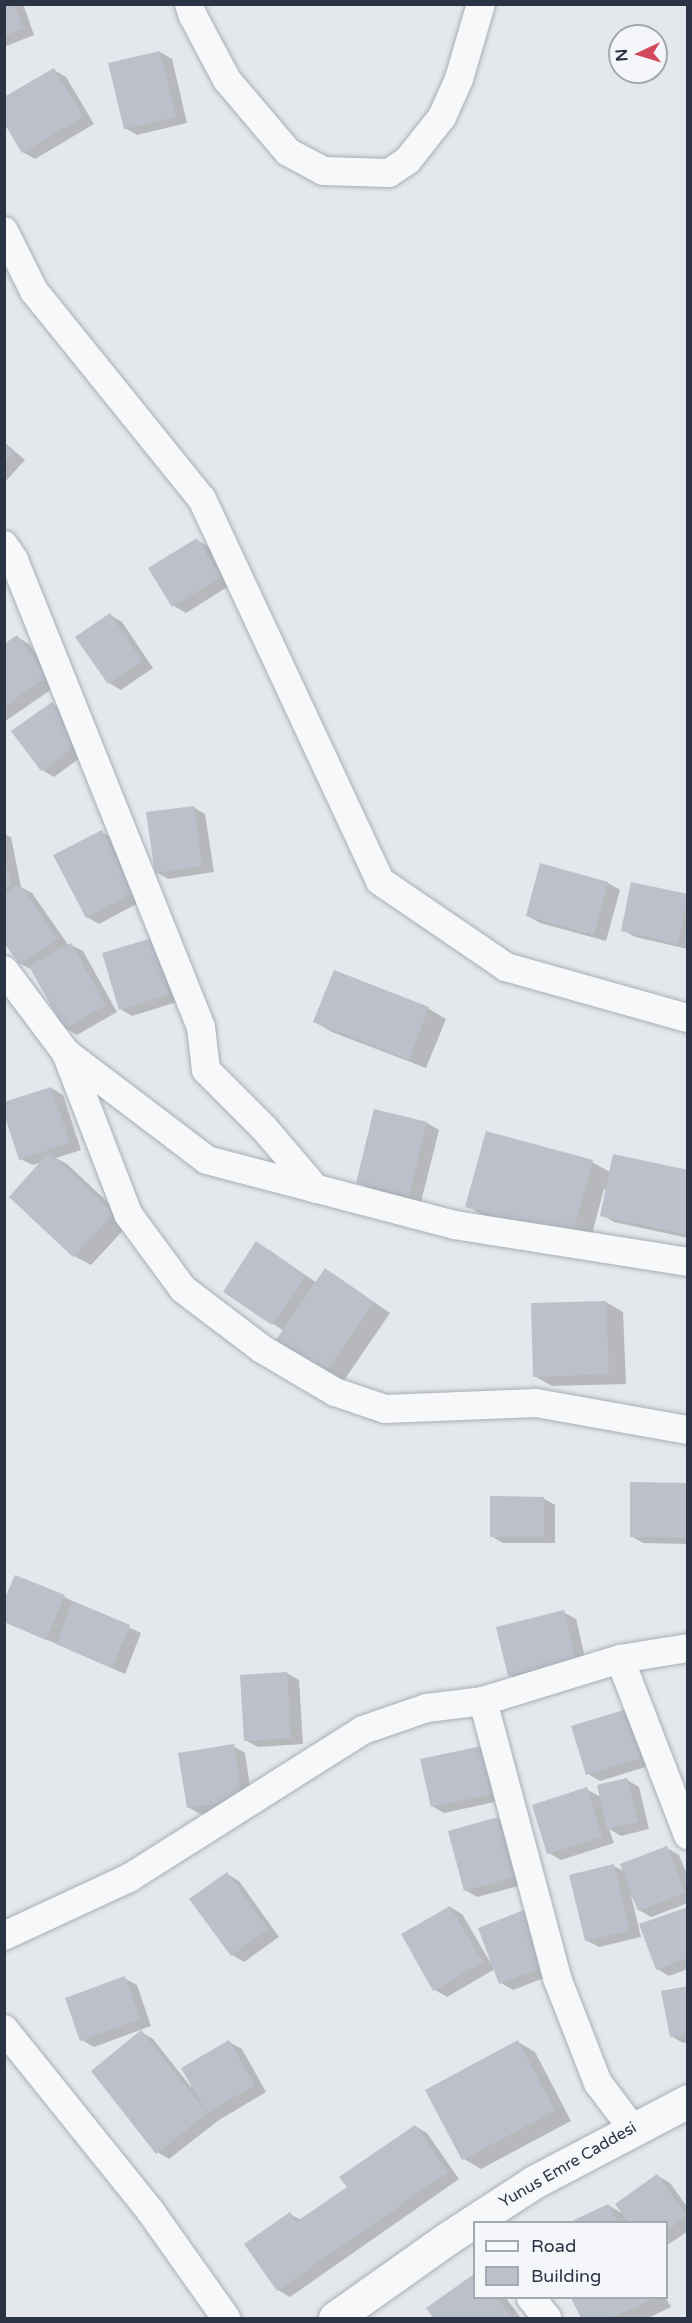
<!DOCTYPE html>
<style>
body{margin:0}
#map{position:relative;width:692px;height:2323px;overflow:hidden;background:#e4e7ec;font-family:"Varela Round",sans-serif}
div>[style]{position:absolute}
.shadow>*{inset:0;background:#0003}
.building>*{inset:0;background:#bbc0ca}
.roads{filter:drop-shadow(0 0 2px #a9aeb7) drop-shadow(0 0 2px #a9aeb7)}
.minor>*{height:28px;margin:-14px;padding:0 14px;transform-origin:14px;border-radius:14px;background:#f7f8fa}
.tertiary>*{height:33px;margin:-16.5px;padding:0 16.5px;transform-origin:16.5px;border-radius:16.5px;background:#f7f8fa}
span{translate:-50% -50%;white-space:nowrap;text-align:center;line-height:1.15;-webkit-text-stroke:4.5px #f4f6f9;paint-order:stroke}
.street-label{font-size:16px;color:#2b3445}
.frame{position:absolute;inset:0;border:6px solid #2b3445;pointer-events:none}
.legend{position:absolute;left:473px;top:2221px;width:195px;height:78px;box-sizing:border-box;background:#f4f6f9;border:2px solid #a4a8b1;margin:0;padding:8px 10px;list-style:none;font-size:18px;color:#2b3445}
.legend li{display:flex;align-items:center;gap:12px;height:30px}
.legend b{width:30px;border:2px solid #a4a8b1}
.north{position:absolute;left:608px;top:24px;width:60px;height:60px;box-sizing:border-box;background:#f4f6f9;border:2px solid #a4a8b1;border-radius:50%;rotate:266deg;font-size:16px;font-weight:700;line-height:24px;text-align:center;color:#2b3445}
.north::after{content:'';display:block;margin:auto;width:21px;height:27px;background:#d1495b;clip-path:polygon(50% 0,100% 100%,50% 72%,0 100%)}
</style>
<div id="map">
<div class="shadow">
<div style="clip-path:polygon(4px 4px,23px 4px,34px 35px,4px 47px)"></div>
<div style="clip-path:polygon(160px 52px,172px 59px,187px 123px,137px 135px,125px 128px)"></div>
<div style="clip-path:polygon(54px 70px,66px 77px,94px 124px,35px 159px,23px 152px)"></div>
<div style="clip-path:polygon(4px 442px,25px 460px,4px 483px)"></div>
<div style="clip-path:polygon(197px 540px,209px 547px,232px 584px,186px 613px,174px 606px,150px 568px)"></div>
<div style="clip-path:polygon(110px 615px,122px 622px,153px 668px,121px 690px,109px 683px,77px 637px)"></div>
<div style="clip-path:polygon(17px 637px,29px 644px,58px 685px,4px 722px,4px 646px)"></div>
<div style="clip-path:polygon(52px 704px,64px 711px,92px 749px,54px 777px,42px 770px)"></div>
<div style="clip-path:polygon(193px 807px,205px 814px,214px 872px,168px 879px,156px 872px)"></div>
<div style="clip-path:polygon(102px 832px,114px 839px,144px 900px,99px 924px,87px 917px)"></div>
<div style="clip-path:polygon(4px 834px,11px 837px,21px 887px,32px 893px,69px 946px,71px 945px,83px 951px,117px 1012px,77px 1035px,65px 1028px,34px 971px,21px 964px,4px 941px)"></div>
<div style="clip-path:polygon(608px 883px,620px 890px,606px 941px,540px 923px,528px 916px)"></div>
<div style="clip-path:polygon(688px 896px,688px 949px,635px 937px,623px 930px)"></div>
<div style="clip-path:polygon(164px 947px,180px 1001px,132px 1016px,120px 1009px)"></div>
<div style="clip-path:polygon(335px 972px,429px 1009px,446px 1019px,426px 1068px,332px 1032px,315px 1022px)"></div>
<div style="clip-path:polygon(51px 1088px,63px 1095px,81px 1150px,56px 1158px,67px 1164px,130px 1223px,91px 1265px,74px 1256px,42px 1162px,33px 1165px,20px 1159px)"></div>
<div style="clip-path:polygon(375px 1110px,427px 1123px,439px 1130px,421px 1202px,370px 1189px,358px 1182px)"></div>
<div style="clip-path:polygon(592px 1162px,610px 1172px,688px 1172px,688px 1238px,614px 1222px,602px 1215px,607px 1190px,604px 1189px,589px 1245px,484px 1216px,467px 1206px)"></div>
<div style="clip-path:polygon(269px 1250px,317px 1283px,342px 1280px,390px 1313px,343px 1382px,326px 1372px,284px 1331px,225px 1291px)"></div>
<div style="clip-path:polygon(606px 1302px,623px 1312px,626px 1384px,552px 1386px,534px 1376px)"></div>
<div style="clip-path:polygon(688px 1484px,688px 1544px,643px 1543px,631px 1536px)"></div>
<div style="clip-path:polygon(543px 1498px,555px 1505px,555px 1543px,503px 1543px,491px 1536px)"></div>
<div style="clip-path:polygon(64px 1597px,141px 1633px,125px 1674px,4px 1621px)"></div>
<div style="clip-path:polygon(563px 1612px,576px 1619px,587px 1666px,521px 1682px,509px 1675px)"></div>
<div style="clip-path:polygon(287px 1673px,299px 1680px,303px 1744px,258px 1747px,245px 1740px)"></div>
<div style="clip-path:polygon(626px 1711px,652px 1765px,600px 1781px,588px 1774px)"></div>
<div style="clip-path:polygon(233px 1746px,245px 1753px,253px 1806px,200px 1814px,188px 1807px)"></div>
<div style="clip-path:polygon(494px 1754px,504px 1800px,444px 1813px,432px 1806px)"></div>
<div style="clip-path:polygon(627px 1780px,639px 1787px,649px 1829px,621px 1836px,609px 1829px,614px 1843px,561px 1860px,549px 1853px,586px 1789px,601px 1797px)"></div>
<div style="clip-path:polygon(498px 1819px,510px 1826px,526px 1884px,477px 1897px,465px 1890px)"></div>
<div style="clip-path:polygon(667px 1848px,679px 1855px,688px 1877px,688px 1903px,651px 1917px,639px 1910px,631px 1895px,641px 1937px,599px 1947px,586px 1940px,614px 1866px,625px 1872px)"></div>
<div style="clip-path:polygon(227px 1874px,239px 1881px,279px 1937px,244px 1962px,232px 1955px)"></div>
<div style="clip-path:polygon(450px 1907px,462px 1914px,492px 1965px,480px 1929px,557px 1973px,513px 1990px,501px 1983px,495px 1969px,447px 1997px,435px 1990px,403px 1935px)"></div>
<div style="clip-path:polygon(688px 1908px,688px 1969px,669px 1976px,657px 1969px)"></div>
<div style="clip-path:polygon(124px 1978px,137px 1985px,151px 2026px,94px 2047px,82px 2040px)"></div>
<div style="clip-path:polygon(688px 1987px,688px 2042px,683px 2043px,671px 2036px)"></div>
<div style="clip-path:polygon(141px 2032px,153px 2039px,191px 2087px,229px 2042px,242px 2049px,266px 2092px,219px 2120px,169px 2159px,157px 2152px)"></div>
<div style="clip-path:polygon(518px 2042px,535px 2052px,571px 2121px,481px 2169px,464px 2159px)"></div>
<div style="clip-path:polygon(415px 2126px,427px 2133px,459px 2179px,290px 2297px,278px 2290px,290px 2214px,301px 2220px,349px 2188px)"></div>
<div style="clip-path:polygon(658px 2176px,670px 2183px,688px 2208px,688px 2231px,666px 2246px,666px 2222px,573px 2222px,608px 2205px,625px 2215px)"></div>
<div style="clip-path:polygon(474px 2276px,474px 2298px,506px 2298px,521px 2318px,435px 2318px,428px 2309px)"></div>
<div style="clip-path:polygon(572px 2298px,666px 2298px,671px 2307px,648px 2318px,583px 2318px)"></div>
</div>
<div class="building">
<div style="clip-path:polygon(4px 4px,14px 4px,23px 28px,4px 36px)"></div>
<div style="clip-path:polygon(160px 51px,176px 117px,124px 129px,108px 63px)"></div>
<div style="clip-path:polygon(54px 68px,83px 117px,22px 153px,4px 123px,4px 97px)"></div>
<div style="clip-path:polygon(4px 444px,14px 453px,4px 463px)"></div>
<div style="clip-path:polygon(197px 538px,221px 577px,172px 607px,148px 568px)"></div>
<div style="clip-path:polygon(110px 613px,142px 661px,108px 684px,75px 637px)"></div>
<div style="clip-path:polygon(17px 635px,47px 677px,4px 707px,4px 644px)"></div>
<div style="clip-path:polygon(52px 702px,81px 742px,41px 771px,11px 731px)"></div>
<div style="clip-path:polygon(194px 806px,202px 866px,155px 873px,146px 812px)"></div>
<div style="clip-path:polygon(102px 830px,133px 893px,86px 918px,53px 855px)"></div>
<div style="clip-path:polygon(5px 861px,11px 885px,5px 887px)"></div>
<div style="clip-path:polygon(540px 863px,608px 882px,594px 935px,526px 916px)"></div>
<div style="clip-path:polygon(631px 882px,688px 894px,678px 944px,621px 931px)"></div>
<div style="clip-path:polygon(19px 884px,58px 939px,20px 965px,4px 943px,4px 895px)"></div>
<div style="clip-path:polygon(152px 938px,169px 994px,119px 1010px,102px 953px)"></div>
<div style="clip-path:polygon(71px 943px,106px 1005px,64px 1029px,29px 966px)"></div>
<div style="clip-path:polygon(334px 970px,429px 1007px,409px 1060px,313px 1022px)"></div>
<div style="clip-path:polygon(51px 1087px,70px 1143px,19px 1160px,4px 1114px,4px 1102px)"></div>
<div style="clip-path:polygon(374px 1109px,427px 1122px,409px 1196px,356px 1183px)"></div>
<div style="clip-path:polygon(486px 1131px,593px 1160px,572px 1236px,465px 1207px)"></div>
<div style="clip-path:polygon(49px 1152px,114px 1213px,73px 1257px,9px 1197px)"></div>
<div style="clip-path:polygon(613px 1154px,688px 1170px,688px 1235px,600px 1216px)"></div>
<div style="clip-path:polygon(256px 1241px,306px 1276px,272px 1325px,223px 1292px)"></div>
<div style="clip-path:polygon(325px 1268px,374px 1302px,325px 1373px,276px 1340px)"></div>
<div style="clip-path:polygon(606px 1301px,609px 1374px,533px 1377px,531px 1303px)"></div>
<div style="clip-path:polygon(630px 1482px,688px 1483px,688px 1538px,630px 1537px)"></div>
<div style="clip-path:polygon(490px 1496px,544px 1497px,544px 1537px,490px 1537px)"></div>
<div style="clip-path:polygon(15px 1575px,65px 1595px,46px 1640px,4px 1622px,4px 1600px)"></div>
<div style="clip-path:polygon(73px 1601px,130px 1625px,112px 1668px,56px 1644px)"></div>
<div style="clip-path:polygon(564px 1610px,576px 1660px,508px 1676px,496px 1627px)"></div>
<div style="clip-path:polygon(287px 1672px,291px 1738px,244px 1741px,240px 1675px)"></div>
<div style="clip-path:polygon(627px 1709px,641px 1758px,586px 1775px,571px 1726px)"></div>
<div style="clip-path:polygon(234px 1744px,242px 1800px,187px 1808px,178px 1753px)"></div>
<div style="clip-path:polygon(482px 1746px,492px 1794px,431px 1807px,420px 1759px)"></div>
<div style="clip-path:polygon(627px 1778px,638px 1822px,607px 1829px,597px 1785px)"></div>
<div style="clip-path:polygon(587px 1787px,602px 1837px,547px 1854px,532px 1805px)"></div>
<div style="clip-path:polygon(498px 1817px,515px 1877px,464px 1891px,448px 1831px)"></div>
<div style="clip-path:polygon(667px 1846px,685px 1893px,638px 1911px,620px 1864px)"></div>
<div style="clip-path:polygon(614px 1864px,630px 1931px,585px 1941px,569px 1875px)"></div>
<div style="clip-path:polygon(227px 1872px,268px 1929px,231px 1956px,189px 1899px)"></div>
<div style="clip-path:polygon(450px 1906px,483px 1962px,433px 1991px,401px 1934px)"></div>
<div style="clip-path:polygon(688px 1907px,688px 1958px,656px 1970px,639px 1924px)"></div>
<div style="clip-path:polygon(524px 1910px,545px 1966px,499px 1984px,478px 1928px)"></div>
<div style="clip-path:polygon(125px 1976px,140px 2019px,80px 2041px,65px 1998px)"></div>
<div style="clip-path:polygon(688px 1986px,688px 2034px,670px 2037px,661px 1991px)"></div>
<div style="clip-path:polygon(141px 2030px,207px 2113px,181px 2068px,229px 2040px,255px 2085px,207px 2113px,156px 2154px,91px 2071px)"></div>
<div style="clip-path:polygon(518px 2040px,555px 2111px,462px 2160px,425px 2090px)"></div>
<div style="clip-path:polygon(415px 2125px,448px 2172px,277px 2291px,244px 2244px,290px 2212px,296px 2222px,347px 2187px,339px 2177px)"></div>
<div style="clip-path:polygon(657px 2174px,687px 2216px,666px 2231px,666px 2222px,628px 2222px,615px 2204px)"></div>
<div style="clip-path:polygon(608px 2204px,617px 2222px,570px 2222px)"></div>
<div style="clip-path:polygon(474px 2274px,474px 2298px,497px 2298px,512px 2318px,433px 2318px,426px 2308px)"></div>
<div style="clip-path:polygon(571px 2298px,655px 2298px,612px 2318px,581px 2318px)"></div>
</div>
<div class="roads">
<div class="minor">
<div style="left:189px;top:4px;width:13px;rotate:72deg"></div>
<div style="left:193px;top:16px;width:72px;rotate:62deg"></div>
<div style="left:227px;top:80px;width:94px;rotate:49.7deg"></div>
<div style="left:288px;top:152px;width:40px;rotate:28deg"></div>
<div style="left:323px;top:171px;width:66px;rotate:1.7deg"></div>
<div style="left:389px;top:173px;width:23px;rotate:-34deg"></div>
<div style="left:408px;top:160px;width:55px;rotate:-51.7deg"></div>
<div style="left:442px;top:117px;width:42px;rotate:-65.9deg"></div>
<div style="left:459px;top:79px;width:78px;rotate:-73.7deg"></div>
<div style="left:4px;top:231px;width:67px;rotate:63.4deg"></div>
<div style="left:34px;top:291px;width:267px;rotate:51.1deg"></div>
<div style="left:202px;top:499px;width:421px;rotate:65deg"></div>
<div style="left:380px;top:881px;width:153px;rotate:34.3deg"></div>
<div style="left:506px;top:967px;width:189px;rotate:15.7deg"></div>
<div style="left:4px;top:545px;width:18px;rotate:56deg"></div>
<div style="left:14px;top:560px;width:503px;rotate:68.18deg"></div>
<div style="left:201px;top:1027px;width:43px;rotate:83.4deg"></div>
<div style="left:206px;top:1070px;width:82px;rotate:45deg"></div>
<div style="left:264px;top:1128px;width:80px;rotate:49.6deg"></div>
<div style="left:4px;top:970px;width:104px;rotate:53.2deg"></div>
<div style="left:66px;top:1053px;width:177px;rotate:37.2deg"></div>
<div style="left:207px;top:1160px;width:256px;rotate:14.7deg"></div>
<div style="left:455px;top:1225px;width:236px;rotate:9deg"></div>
<div style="left:66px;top:1053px;width:173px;rotate:68.9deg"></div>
<div style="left:128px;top:1214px;width:93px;rotate:53.7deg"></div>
<div style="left:183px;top:1289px;width:99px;rotate:37.2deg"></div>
<div style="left:262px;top:1349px;width:85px;rotate:30.5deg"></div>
<div style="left:335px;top:1392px;width:53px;rotate:18.8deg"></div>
<div style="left:385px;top:1409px;width:151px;rotate:-2.3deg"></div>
<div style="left:536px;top:1403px;width:154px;rotate:10.1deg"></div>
<div style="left:620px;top:1659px;width:189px;rotate:68.9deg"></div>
<div style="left:483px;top:1701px;width:287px;rotate:75deg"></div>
<div style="left:557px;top:1978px;width:113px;rotate:68.7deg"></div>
<div style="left:598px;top:2083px;width:56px;rotate:52.9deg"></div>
<div style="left:4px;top:1936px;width:138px;rotate:-24.9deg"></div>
<div style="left:129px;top:1878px;width:277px;rotate:-32.3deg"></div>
<div style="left:363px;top:1730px;width:68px;rotate:-19deg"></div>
<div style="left:427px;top:1708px;width:56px;rotate:-7.1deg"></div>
<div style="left:483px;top:1701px;width:143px;rotate:-17deg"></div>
<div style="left:620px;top:1659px;width:69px;rotate:-9.2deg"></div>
<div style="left:4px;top:2029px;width:235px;rotate:51.2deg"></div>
<div style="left:151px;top:2212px;width:130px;rotate:54.7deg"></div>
<div style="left:531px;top:2298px;width:26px;rotate:51deg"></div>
</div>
<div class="tertiary">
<div style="left:335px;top:2318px;width:138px;rotate:-35.3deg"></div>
<div style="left:448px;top:2238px;width:103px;rotate:-33.1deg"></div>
<div style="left:534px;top:2182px;width:174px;rotate:-27.7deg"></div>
</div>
</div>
<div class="street-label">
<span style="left:568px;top:2165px;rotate:-30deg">Yunus Emre Caddesi</span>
</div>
<div class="frame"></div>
<ul class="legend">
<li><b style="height:8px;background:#f7f8fa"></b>Road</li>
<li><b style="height:16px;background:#bbc0ca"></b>Building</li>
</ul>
<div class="north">N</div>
</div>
